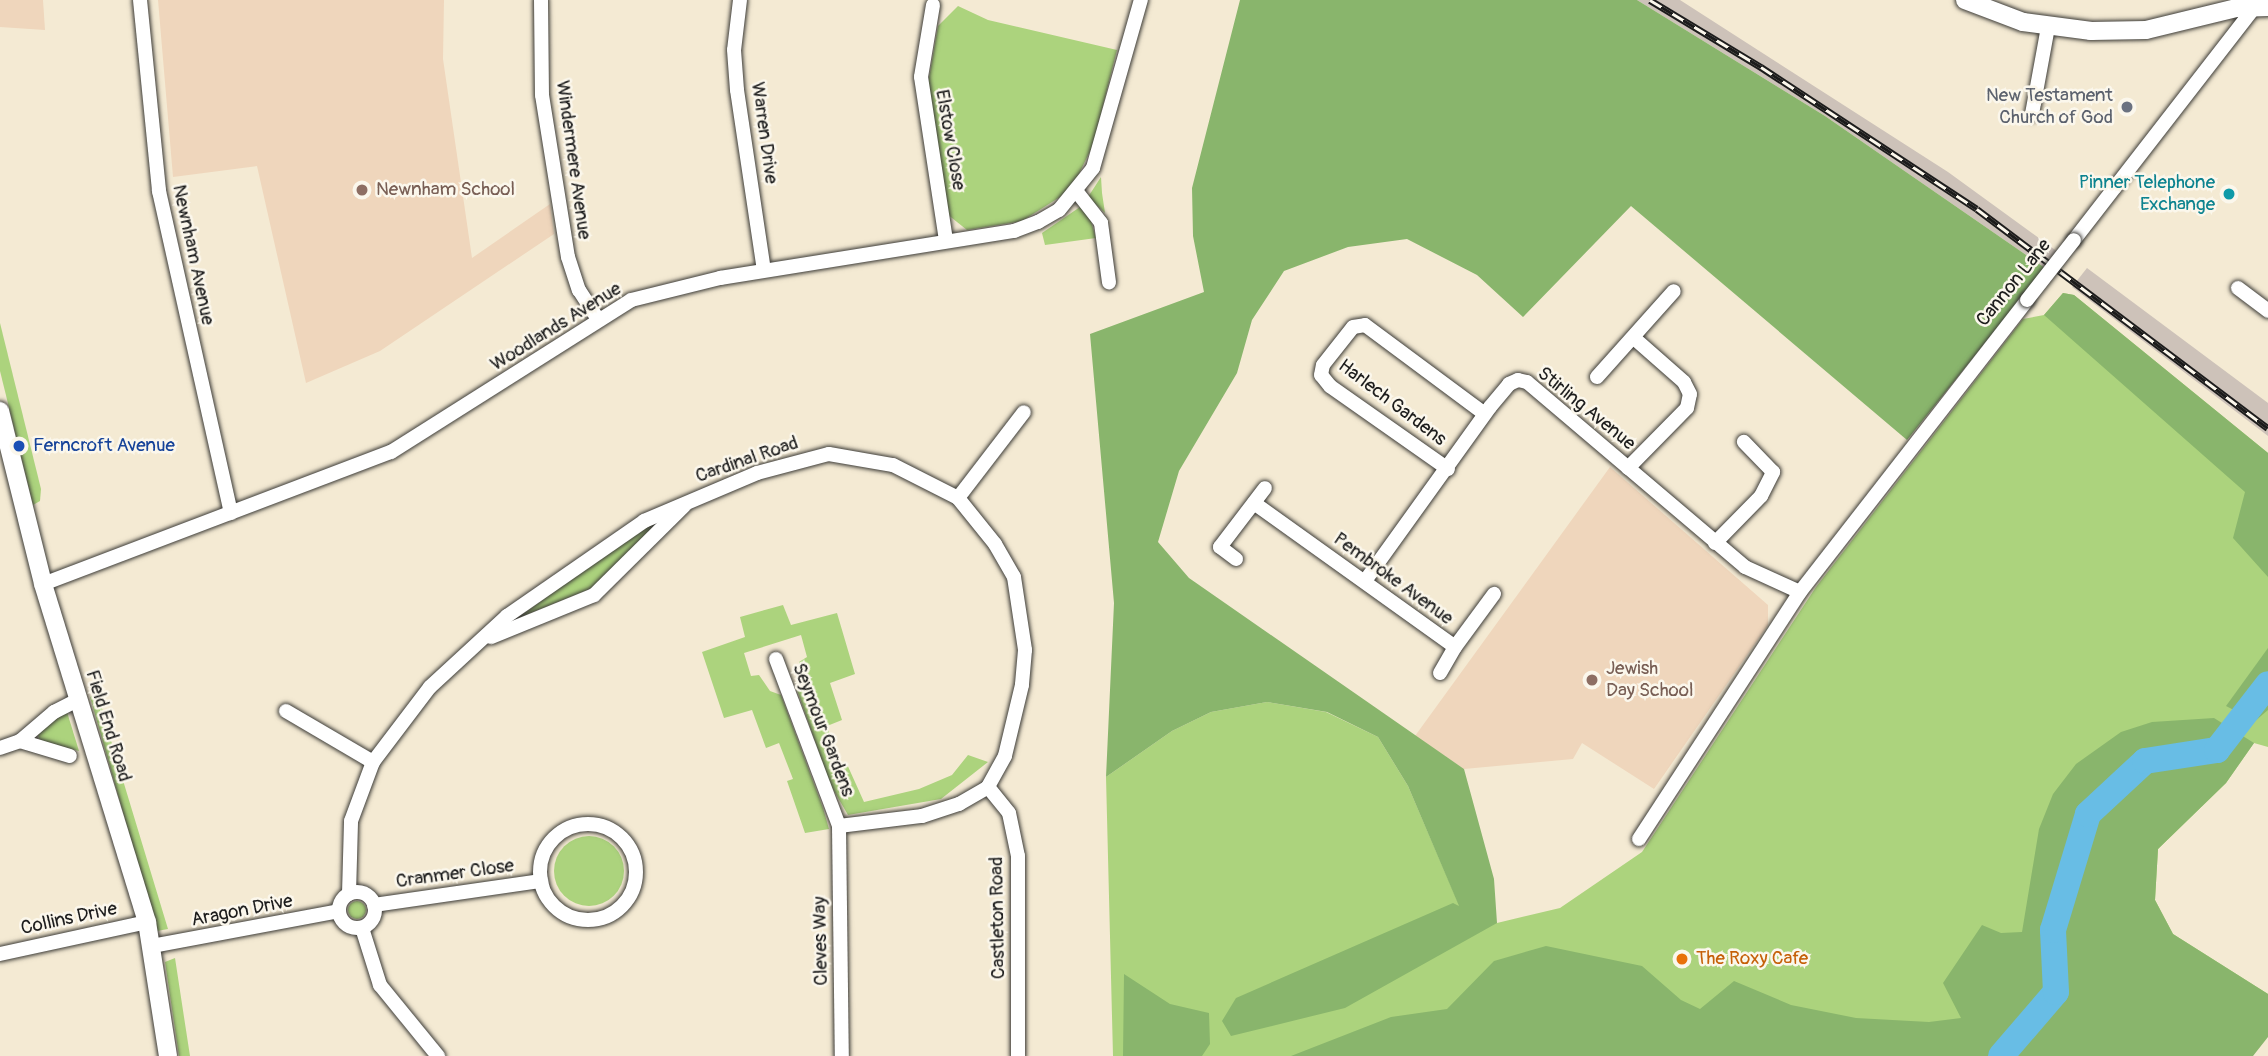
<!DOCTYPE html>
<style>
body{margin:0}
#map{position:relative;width:2268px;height:1056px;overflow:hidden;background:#f4ead3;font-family:Pangolin,sans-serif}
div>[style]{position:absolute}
.built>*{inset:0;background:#efd6bc}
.industrial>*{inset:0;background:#cdc2b9}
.green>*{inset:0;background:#acd37d}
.round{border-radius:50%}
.forest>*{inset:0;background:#89b56c}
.river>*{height:26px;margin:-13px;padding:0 13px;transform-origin:13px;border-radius:13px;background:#68bde5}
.roads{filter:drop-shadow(0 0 2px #3c3b37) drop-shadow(0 0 2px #3c3b37)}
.minor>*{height:14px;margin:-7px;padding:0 7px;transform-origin:7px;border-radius:7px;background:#fff}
.minor>.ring{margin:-7px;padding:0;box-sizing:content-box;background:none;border:14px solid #fff;border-radius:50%}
.tertiary>*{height:18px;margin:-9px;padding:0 9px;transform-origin:9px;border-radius:9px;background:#fff}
.rail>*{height:7px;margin-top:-3.5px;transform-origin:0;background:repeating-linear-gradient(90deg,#fbf7ec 0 13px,#1c1c1c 0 26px);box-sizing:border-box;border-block:2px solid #1c1c1c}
.bridges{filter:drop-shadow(0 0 2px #3c3b37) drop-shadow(0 0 2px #3c3b37)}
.minor-bridge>*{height:14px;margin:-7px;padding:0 7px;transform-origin:7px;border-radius:7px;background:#fff}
.dots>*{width:19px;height:19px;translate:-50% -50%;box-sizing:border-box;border:4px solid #fbf7ec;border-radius:50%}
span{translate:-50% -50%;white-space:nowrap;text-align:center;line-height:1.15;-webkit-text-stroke:5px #fbf7ec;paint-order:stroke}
.worship-label{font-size:19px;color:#5b616d}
.right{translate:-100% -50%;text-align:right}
.street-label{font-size:19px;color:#1c1c1c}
.culture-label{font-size:19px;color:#0d838f}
.education-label{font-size:19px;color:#785e54}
.left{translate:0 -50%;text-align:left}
.transit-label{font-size:19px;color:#164399}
.food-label{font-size:19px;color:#c56008}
</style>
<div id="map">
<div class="built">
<div style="clip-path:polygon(0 0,43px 0,45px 30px,0 27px)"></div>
<div style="clip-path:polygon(158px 0,444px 0,443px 59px,472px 258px,550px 204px,554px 234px,380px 351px,306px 383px,257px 166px,173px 177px)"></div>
<div style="clip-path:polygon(1610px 467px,1768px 605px,1768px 625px,1654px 789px,1582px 743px,1573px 759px,1464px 769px,1415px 736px)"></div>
</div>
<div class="industrial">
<div style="clip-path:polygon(1637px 0,1680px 0,1948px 172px,2058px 252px,2045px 268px,1825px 116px)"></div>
<div style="clip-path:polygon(2087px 268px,2268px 403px,2268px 436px,2072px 287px)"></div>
</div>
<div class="green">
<div style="clip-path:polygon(958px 6px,988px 20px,1117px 50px,1093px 145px,1075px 182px,1060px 197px,1022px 221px,967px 230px,947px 214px,928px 84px,938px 26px)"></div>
<div style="clip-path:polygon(1101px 177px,1102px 193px,1105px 213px,1088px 197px)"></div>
<div style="clip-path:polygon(1080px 207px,1090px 218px,1096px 238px,1045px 245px,1042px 233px)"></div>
<div style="clip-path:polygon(2063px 293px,2074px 295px,2268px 453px,2268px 747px,2254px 743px,2226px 783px,2158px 849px,2155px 900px,2173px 934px,2268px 994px,2249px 1056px,1113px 1056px,1106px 777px,1172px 731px,1211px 712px,1267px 702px,1326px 712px,1378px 737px,1408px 786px,1460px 907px,1497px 923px,1560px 908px,1642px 852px,1816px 587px,2023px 319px,2044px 315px)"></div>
<div style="clip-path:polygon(0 323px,41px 489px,40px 501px,33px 505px,0 371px)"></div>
<div style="clip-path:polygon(650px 521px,660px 523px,595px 587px,518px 618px)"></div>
<div style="clip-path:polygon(783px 605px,791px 625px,837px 613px,855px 674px,830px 683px,842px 720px,827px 726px,840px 763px,846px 762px,864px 802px,919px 789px,952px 775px,968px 755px,988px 762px,941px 799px,848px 815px,830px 784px,797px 690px,801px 679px,799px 662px,807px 657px,801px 635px,744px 653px,751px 676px,759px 675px,770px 691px,781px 695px,823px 808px,829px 829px,805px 833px,787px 781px,793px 779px,779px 743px,766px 748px,752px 710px,724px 718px,702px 652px,745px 637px,740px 617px)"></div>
<div style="clip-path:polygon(98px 694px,112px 744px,168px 929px,157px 931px,90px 697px)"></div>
<div style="clip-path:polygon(67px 712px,79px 751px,40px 741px,38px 735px,45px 725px)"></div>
<div class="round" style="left:554px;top:836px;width:70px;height:70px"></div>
<div class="round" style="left:348px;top:901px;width:18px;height:18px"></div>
<div style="clip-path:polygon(175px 958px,184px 1017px,190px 1056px,179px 1056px,165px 962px)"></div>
</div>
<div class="forest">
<div style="clip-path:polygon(1240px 0,1637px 0,1825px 116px,2045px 268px,1907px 440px,1631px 206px,1523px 317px,1477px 275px,1407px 239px,1348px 247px,1284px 271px,1252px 320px,1237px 373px,1179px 471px,1158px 542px,1189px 578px,1464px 769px,1494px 879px,1497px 923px,1345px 1008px,1231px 1036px,1222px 1021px,1236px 998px,1453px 903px,1459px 906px,1408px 786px,1378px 737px,1327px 712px,1267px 702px,1211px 712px,1172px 731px,1106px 777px,1114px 603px,1090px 334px,1204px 292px,1193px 236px,1192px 188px)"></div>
<div style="clip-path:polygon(2063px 293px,2074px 295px,2268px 453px,2268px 577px,2233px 538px,2245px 492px,2044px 315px)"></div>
<div style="clip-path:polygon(2268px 648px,2268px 710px,2255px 721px,2226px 706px)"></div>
<div style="clip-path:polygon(2214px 718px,2254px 743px,2226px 783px,2158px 849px,2155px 900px,2173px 934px,2268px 994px,2268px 1037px,2253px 1056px,1291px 1056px,1391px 1017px,1447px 1009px,1494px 961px,1546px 946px,1642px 966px,1681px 1000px,1700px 1009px,1734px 981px,1791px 1005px,1856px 1018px,1929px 1022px,1961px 1018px,1943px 983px,1982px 925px,2001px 933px,2022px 932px,2039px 829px,2053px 794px,2076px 764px,2121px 732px,2152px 722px)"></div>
<div style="clip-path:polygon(1124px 974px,1170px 1004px,1209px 1013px,1210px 1044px,1202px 1056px,1123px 1056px)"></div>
</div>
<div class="river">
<div style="left:2001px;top:1056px;width:84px;rotate:-49.3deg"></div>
<div style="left:2056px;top:992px;width:62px;rotate:-92.8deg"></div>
<div style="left:2053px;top:930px;width:121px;rotate:-73.2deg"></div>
<div style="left:2088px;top:814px;width:78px;rotate:-42.9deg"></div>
<div style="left:2145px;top:761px;width:73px;rotate:-8.7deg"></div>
<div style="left:2217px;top:750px;width:83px;rotate:-52.3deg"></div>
</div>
<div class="roads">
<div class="minor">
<div style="left:140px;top:0;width:192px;rotate:84.3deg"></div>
<div style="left:159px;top:191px;width:330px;rotate:77.4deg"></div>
<div style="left:541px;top:0;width:95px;rotate:89.4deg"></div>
<div style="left:542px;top:95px;width:164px;rotate:80.9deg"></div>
<div style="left:568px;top:257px;width:35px;rotate:72deg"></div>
<div style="left:579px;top:290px;width:35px;rotate:57deg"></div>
<div style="left:740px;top:0;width:50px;rotate:96.8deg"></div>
<div style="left:734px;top:50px;width:40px;rotate:85.7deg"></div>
<div style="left:737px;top:90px;width:182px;rotate:81.5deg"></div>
<div style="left:933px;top:5px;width:73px;rotate:99.5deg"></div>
<div style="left:921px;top:77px;width:166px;rotate:81.3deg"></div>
<div style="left:2032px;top:114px;width:88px;rotate:-79.6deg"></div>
<div style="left:1077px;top:192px;width:39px;rotate:52deg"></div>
<div style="left:1101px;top:223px;width:60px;rotate:82.3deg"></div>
<div style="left:2074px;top:240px;width:300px;rotate:-52.2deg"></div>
<div style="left:2238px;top:288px;width:38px;rotate:37deg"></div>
<div style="left:1597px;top:377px;width:115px;rotate:-48.2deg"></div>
<div style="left:1628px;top:468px;width:84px;rotate:-45.5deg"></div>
<div style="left:1687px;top:408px;width:14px;rotate:-78deg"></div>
<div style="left:1690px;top:394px;width:13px;rotate:-117deg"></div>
<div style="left:1684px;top:382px;width:67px;rotate:-138.7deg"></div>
<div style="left:1448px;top:469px;width:144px;rotate:-144.9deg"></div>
<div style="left:1330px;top:386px;width:14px;rotate:-129deg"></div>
<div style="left:1321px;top:375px;width:10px;rotate:-79deg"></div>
<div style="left:1323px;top:365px;width:48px;rotate:-51.7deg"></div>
<div style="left:1353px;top:327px;width:12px;rotate:-9deg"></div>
<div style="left:1365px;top:325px;width:149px;rotate:36.6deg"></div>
<div style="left:958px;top:498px;width:108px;rotate:-52.5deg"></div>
<div style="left:1254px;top:503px;width:247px;rotate:35.6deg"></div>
<div style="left:1455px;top:647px;width:66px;rotate:-53.7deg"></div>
<div style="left:1715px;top:543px;width:66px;rotate:-45.6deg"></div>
<div style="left:1761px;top:496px;width:27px;rotate:-63deg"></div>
<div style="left:1773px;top:472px;width:42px;rotate:-134deg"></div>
<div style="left:1236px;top:559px;width:20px;rotate:-143deg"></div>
<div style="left:1220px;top:547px;width:74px;rotate:-52.7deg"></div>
<div style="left:1365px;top:581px;width:214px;rotate:-54.3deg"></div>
<div style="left:1490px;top:407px;width:30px;rotate:-50deg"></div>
<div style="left:1509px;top:384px;width:10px;rotate:-24deg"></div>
<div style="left:1518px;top:380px;width:9px;rotate:13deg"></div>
<div style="left:1527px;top:382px;width:286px;rotate:40.3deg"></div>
<div style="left:1745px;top:567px;width:60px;rotate:24.4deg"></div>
<div style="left:43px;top:584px;width:372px;rotate:-20.8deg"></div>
<div style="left:391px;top:452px;width:284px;rotate:-32.3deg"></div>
<div style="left:631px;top:300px;width:92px;rotate:-13.9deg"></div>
<div style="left:720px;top:278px;width:298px;rotate:-9.1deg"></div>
<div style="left:1014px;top:231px;width:26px;rotate:-21deg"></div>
<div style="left:1038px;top:222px;width:24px;rotate:-30deg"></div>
<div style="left:1059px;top:210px;width:54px;rotate:-51deg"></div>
<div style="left:1093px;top:168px;width:175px;rotate:-74.1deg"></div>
<div style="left:491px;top:637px;width:111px;rotate:-22.2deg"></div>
<div style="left:594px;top:595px;width:127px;rotate:-44.7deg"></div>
<div style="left:776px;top:659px;width:178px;rotate:69.3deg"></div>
<div style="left:839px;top:826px;width:84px;rotate:-6.9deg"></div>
<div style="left:922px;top:816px;width:39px;rotate:-18deg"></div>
<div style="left:959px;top:804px;width:34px;rotate:-30deg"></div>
<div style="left:1440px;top:673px;width:30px;rotate:-60deg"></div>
<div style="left:286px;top:711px;width:101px;rotate:30.4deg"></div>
<div style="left:20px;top:741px;width:52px;rotate:16.7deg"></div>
<div style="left:0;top:748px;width:21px;rotate:-19deg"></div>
<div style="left:20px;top:741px;width:45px;rotate:-40.5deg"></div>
<div style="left:54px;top:712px;width:27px;rotate:-27deg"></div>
<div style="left:988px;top:787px;width:33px;rotate:51deg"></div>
<div style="left:1009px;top:813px;width:44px;rotate:78.2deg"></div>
<div style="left:1018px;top:856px;width:200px;rotate:90deg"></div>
<div class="ring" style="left:540px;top:824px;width:82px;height:82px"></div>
<div style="left:839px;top:826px;width:230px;rotate:89.3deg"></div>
<div style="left:1639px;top:839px;width:295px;rotate:-56.9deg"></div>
<div style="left:1800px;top:592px;width:370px;rotate:-52.1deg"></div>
<div class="ring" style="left:339px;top:892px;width:22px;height:22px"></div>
<div style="left:349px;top:894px;width:73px;rotate:-88.4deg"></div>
<div style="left:351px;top:821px;width:63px;rotate:-69.6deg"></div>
<div style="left:373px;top:762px;width:94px;rotate:-52.8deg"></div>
<div style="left:430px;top:687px;width:105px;rotate:-42.7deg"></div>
<div style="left:507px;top:616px;width:167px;rotate:-34.7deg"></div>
<div style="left:644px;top:521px;width:123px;rotate:-23deg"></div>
<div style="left:757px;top:473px;width:74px;rotate:-14.8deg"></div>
<div style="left:829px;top:454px;width:65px;rotate:9.8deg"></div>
<div style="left:893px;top:465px;width:73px;rotate:26.9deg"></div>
<div style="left:958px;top:498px;width:59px;rotate:51.2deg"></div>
<div style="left:995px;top:544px;width:38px;rotate:60deg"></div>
<div style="left:1014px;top:577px;width:74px;rotate:81.4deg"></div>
<div style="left:1025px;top:650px;width:35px;rotate:95deg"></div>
<div style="left:1022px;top:685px;width:73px;rotate:103.5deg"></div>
<div style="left:1005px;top:756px;width:35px;rotate:119deg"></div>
<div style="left:374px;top:905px;width:169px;rotate:-8.2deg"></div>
<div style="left:362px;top:928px;width:60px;rotate:72.5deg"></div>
<div style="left:380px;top:985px;width:92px;rotate:50.8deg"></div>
<div style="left:152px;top:946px;width:190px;rotate:-10.6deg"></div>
<div style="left:0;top:954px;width:150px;rotate:-12.3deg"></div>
</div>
<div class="tertiary">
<div style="left:1965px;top:0;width:62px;rotate:20.8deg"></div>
<div style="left:2023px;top:22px;width:69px;rotate:7.5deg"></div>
<div style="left:2091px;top:31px;width:55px;rotate:-1deg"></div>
<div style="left:2146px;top:30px;width:93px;rotate:-13.7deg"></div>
<div style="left:2236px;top:8px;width:32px;rotate:-2deg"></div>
<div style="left:0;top:411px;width:178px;rotate:76deg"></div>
<div style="left:43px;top:584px;width:354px;rotate:72.9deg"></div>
<div style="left:147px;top:922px;width:136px;rotate:81.1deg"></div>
</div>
</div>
<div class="rail">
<div style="left:1650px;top:0;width:130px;rotate:31.1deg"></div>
<div style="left:1761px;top:67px;width:258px;rotate:33.3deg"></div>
<div style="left:1977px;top:209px;width:364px;rotate:37deg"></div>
</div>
<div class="bridges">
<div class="minor-bridge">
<div style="left:2027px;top:300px;width:76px;rotate:-51.9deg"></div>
</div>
</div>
<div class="dots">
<div style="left:2127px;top:107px;background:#6b7280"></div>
<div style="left:362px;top:190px;background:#8d6e63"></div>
<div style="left:2229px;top:194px;background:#0f9aa8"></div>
<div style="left:19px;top:446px;background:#1a4fb4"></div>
<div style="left:1592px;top:680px;background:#8d6e63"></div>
<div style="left:1682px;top:959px;background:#e8710a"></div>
</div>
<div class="worship-label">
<span class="right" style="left:2113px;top:107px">New Testament<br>Church of God</span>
</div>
<div class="street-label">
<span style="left:764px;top:133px;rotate:82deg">Warren Drive</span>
<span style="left:950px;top:140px;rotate:80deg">Elstow Close</span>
<span style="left:573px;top:160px;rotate:82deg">Windermere Avenue</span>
<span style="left:193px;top:255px;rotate:78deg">Newnham Avenue</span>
<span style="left:2014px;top:283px;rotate:-51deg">Cannon Lane</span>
<span style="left:556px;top:327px;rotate:-32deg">Woodlands Avenue</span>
<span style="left:1392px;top:403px;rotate:37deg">Harlech Gardens</span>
<span style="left:1586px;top:409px;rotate:39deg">Stirling Avenue</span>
<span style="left:747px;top:460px;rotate:-19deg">Cardinal Road</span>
<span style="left:1393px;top:579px;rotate:36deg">Pembroke Avenue</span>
<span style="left:108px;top:726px;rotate:73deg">Field End Road</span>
<span style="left:823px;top:730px;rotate:69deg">Seymour Gardens</span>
<span style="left:455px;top:874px;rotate:-8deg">Cranmer Close</span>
<span style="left:242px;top:911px;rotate:-11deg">Aragon Drive</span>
<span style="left:998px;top:918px;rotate:-91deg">Castleton Road</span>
<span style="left:69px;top:919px;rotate:-12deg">Collins Drive</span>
<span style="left:821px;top:941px;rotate:-91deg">Cleves Way</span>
</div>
<div class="culture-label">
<span class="right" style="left:2215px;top:194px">Pinner Telephone<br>Exchange</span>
</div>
<div class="education-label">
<span class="left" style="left:376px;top:190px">Newnham School</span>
<span class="left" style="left:1606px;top:680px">Jewish<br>Day School</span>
</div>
<div class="transit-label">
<span class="left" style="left:33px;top:446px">Ferncroft Avenue</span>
</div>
<div class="food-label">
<span class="left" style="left:1696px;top:959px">The Roxy Cafe</span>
</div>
</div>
